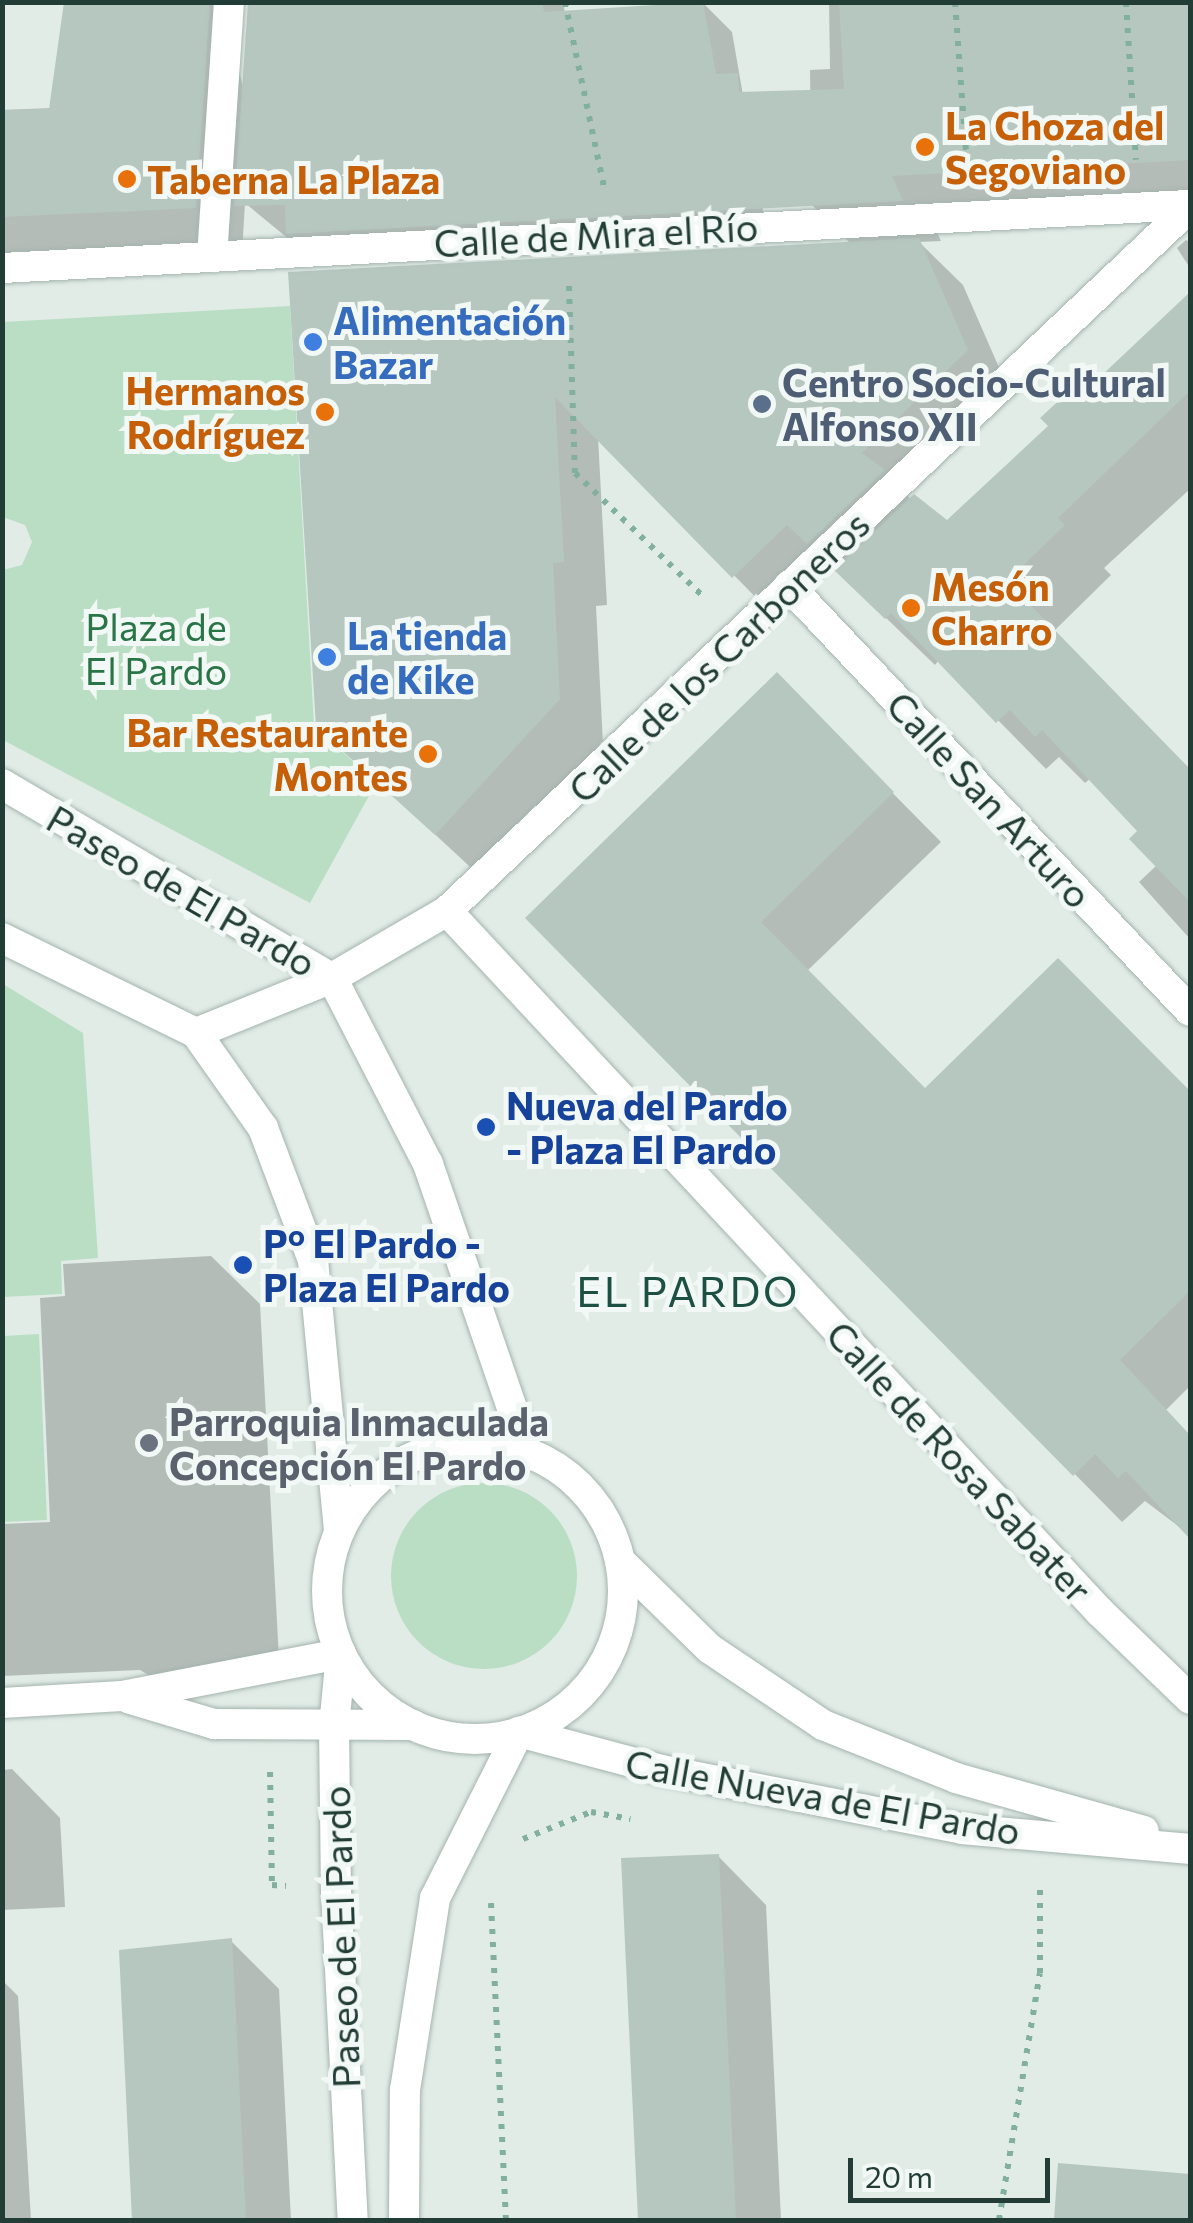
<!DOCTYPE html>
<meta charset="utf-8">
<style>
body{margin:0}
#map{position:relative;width:1193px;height:2223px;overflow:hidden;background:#e1ece7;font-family:Commissioner,sans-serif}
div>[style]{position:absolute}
.green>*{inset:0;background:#b9dec3}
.round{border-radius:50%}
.shadow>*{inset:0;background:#0003}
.building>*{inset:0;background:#b6c7c0}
.path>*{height:6px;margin-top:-3px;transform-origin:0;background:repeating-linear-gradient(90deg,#81b0a1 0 5px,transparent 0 13px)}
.roads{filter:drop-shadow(0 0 2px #a4b4ae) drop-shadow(0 0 2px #a4b4ae)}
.street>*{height:30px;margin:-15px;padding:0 15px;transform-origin:15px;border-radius:15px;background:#fff}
.secondary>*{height:30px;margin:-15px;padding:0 15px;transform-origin:15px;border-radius:15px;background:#fff}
.secondary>.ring{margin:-15px;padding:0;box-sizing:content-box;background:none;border:30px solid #fff;border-radius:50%}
.dots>*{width:28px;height:28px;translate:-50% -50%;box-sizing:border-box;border:5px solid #f2f8f5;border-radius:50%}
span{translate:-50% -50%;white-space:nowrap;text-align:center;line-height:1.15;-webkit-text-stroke:10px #f2f8f5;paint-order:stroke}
.food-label{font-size:38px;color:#c56008;font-weight:700}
.left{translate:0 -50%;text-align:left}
.right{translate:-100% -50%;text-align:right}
.street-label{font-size:38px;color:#213d35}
.shop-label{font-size:38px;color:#366cbe;font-weight:700}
.service-label{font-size:38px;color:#4e5e75;font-weight:700}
.park-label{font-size:38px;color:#2a7546}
.transit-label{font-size:38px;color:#164399;font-weight:700}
.worship-label{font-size:38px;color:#5b616d;font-weight:700}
.quarter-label{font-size:42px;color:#1c5042;letter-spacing:2.5px}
.frame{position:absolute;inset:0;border:5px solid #213d35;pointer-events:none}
.scale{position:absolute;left:848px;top:2158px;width:202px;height:45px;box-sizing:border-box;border:5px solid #213d35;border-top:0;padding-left:12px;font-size:30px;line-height:35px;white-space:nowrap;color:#213d35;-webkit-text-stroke:8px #f2f8f5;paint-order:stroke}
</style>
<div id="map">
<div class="green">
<div style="clip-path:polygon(290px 306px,314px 725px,376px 783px,310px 903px,3px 740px,3px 570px,22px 565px,32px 542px,25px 525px,3px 517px,3px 322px)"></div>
<div style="clip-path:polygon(3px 984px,83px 1033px,98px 1258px,61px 1261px,62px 1294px,3px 1297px)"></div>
<div style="clip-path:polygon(39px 1334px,47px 1520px,3px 1522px,3px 1336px)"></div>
<div class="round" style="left:391px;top:1483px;width:186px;height:186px"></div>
</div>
<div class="shadow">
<div style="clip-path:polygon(67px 2px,222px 2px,251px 119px,268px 2px,563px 2px,565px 13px,702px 2px,732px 32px,768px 239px,318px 263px,245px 203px,242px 253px,2px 266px,2px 110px,52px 108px)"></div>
<div style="clip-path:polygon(829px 2px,1190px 2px,1190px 200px,930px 216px,941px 241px,919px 242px,963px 285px,1011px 395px,907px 496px,947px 523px,1190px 295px,1190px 489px,1104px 568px,1111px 575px,1054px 631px,1190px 777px,1190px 939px,1139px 882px,1157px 865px,1140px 831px,1091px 778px,1085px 783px,1059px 757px,1046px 769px,939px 660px,935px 665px,833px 567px,778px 620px,598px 437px,607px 605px,596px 606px,603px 744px,481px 877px,318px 726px,291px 274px,851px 244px,812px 205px,810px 70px,830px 69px)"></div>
<div style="clip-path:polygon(1186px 240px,1190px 242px,1190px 268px,1177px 248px)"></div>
<div style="clip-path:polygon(777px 676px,941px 842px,807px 971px,925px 1091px,1058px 962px,1190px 1095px,1190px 1386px,1166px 1410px,1190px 1436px,1190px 1535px,1145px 1501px,1122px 1522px,528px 918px)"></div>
<div style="clip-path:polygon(211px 1256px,260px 1304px,279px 1659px,169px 1687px,140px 1670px,2px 1676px,2px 1524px,50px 1522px,40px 1298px,65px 1296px,63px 1264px)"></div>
<div style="clip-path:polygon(12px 1769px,60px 1818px,65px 1907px,2px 1910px,2px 1770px)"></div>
<div style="clip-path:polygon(718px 1856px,766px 1905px,781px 2220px,641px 2220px,623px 1861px)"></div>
<div style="clip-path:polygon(231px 1941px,279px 1989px,291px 2220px,134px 2220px,122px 1952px)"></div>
<div style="clip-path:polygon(2px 1980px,18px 1996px,31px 2220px,2px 2220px)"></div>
<div style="clip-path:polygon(1060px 2166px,1190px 2176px,1190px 2220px,1057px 2220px)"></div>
</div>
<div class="building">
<div style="clip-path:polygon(64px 2px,210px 2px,196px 208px,2px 217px,2px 110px,49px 109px)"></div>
<div style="clip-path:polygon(248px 2px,542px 2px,544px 12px,703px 2px,716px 74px,738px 73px,739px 92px,844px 89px,839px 2px,1190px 2px,1190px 160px,892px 176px,903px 201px,286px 234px,285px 205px,234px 206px)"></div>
<div style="clip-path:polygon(919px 238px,968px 350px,862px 453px,885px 470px,807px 544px,787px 525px,732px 578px,555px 397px,564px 562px,553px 563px,560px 699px,435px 835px,316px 727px,288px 272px)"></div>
<div style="clip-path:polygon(1190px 292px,1190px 391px,1058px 518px,1065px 525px,1007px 581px,1190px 769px,1190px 902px,1129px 839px,1137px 831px,1042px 730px,1035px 737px,1010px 710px,996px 723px,891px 613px,885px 619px,834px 570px,914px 494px,947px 520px,1048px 426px,1040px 418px,1094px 368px,1101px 376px)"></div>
<div style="clip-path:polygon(777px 672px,894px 792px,761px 922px,925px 1088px,1058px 958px,1190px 1091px,1190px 1291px,1120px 1360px,1190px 1435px,1190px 1539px,1126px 1471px,1118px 1478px,1095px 1454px,1073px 1476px,525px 918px)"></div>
<div style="clip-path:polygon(719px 1854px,736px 2220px,638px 2220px,621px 1858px)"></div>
<div style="clip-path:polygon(232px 1938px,246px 2220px,132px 2220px,119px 1950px)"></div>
<div style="clip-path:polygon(1058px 2163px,1190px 2174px,1190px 2220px,1054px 2220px)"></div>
</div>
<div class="path">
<div style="left:565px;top:2px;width:189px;rotate:78.1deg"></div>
<div style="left:955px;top:2px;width:164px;rotate:85.8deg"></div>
<div style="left:1126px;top:2px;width:158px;rotate:86.4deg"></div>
<div style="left:569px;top:286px;width:187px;rotate:88.2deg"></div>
<div style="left:575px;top:473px;width:180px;rotate:43.9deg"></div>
<div style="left:270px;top:1772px;width:113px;rotate:89deg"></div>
<div style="left:272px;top:1885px;width:14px;rotate:4deg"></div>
<div style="left:523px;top:1839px;width:73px;rotate:-21.7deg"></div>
<div style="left:591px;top:1812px;width:40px;rotate:10deg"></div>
<div style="left:491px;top:1903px;width:317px;rotate:87.3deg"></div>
<div style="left:999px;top:2220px;width:250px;rotate:-80.6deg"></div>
<div style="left:1040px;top:1973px;width:87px;rotate:-90deg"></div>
</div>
<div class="roads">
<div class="street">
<div style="left:212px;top:257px;width:256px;rotate:-86.2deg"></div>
<div style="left:2px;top:268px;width:1190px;rotate:-3.04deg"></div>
<div style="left:789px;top:586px;width:584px;rotate:46.66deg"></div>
<div style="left:447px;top:911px;width:958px;rotate:47.03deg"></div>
<div style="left:1100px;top:1612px;width:125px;rotate:44deg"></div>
<div style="left:196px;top:1033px;width:147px;rotate:-22deg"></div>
<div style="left:332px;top:978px;width:133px;rotate:-30.2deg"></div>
<div style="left:447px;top:911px;width:1024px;rotate:-43.46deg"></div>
<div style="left:620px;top:1561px;width:126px;rotate:44.4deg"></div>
<div style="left:710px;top:1649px;width:136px;rotate:33.9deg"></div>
<div style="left:823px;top:1725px;width:143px;rotate:21.7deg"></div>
<div style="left:956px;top:1778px;width:195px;rotate:15.7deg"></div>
<div style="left:130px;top:1699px;width:88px;rotate:16.6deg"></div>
<div style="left:214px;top:1724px;width:199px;rotate:0.3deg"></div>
<div style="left:2px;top:1703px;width:120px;rotate:-3.3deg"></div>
<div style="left:122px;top:1696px;width:223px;rotate:-10.9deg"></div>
<div style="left:519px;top:1732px;width:148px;rotate:14.9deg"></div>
<div style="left:662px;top:1770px;width:306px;rotate:11.1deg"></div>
<div style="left:962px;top:1829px;width:229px;rotate:5deg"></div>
</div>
<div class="secondary">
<div style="left:2px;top:784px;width:383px;rotate:30.5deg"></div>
<div style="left:332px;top:978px;width:209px;rotate:62.7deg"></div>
<div style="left:428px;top:1164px;width:305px;rotate:71deg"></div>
<div style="left:2px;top:938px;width:216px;rotate:26.1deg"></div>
<div style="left:196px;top:1033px;width:116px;rotate:54.8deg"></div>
<div style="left:263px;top:1128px;width:141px;rotate:69.3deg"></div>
<div style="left:313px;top:1260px;width:270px;rotate:84.5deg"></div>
<div class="ring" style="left:327px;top:1443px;width:266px;height:266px"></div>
<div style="left:341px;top:1654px;width:73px;rotate:95.5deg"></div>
<div style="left:334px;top:1727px;width:163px;rotate:89.3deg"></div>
<div style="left:336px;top:1890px;width:330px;rotate:87.1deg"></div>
<div style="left:404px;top:2220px;width:130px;rotate:-89.6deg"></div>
<div style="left:405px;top:2090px;width:194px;rotate:-81.1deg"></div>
<div style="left:435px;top:1898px;width:186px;rotate:-63.2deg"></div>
</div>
</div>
<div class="dots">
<div style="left:925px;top:147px;background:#e8710a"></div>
<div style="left:127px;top:179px;background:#e8710a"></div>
<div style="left:313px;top:342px;background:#3f7fe0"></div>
<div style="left:762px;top:404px;background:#5c6f8a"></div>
<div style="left:325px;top:412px;background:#e8710a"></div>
<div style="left:911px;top:608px;background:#e8710a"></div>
<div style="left:327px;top:657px;background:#3f7fe0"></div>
<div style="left:428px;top:754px;background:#e8710a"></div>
<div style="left:486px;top:1127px;background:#1a4fb4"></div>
<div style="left:243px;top:1265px;background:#1a4fb4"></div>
<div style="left:149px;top:1443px;background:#6b7280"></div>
</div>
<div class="food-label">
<span class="left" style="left:945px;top:147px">La Choza del<br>Segoviano</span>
<span class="left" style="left:147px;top:179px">Taberna La Plaza</span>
<span class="right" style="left:305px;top:412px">Hermanos<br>Rodríguez</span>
<span class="left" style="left:931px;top:608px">Mesón<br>Charro</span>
<span class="right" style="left:408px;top:754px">Bar Restaurante<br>Montes</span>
</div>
<div class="street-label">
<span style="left:596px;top:234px;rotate:-3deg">Calle de Mira el Río</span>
<span style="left:718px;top:656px;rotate:-44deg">Calle de los Carboneros</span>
<span style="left:990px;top:799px;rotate:47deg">Calle San Arturo</span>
<span style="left:182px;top:890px;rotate:30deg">Paseo de El Pardo</span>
<span style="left:960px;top:1461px;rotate:47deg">Calle de Rosa Sabater</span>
<span style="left:823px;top:1796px;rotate:10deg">Calle Nueva de El Pardo</span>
<span style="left:340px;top:1937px;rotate:-92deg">Paseo de El Pardo</span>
</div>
<div class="shop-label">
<span class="left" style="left:333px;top:342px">Alimentación<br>Bazar</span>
<span class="left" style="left:347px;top:657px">La tienda<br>de Kike</span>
</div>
<div class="service-label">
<span class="left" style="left:782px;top:404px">Centro Socio-Cultural<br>Alfonso XII</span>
</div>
<div class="park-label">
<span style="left:156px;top:648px">Plaza de<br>El Pardo</span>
</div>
<div class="transit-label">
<span class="left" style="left:506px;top:1127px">Nueva del Pardo<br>- Plaza El Pardo</span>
<span class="left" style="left:263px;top:1265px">Pº El Pardo -<br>Plaza El Pardo</span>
</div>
<div class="worship-label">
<span class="left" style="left:169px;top:1443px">Parroquia Inmaculada<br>Concepción El Pardo</span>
</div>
<div class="quarter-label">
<span style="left:688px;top:1290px">EL PARDO</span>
</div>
<div class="frame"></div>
<div class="scale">20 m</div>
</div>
